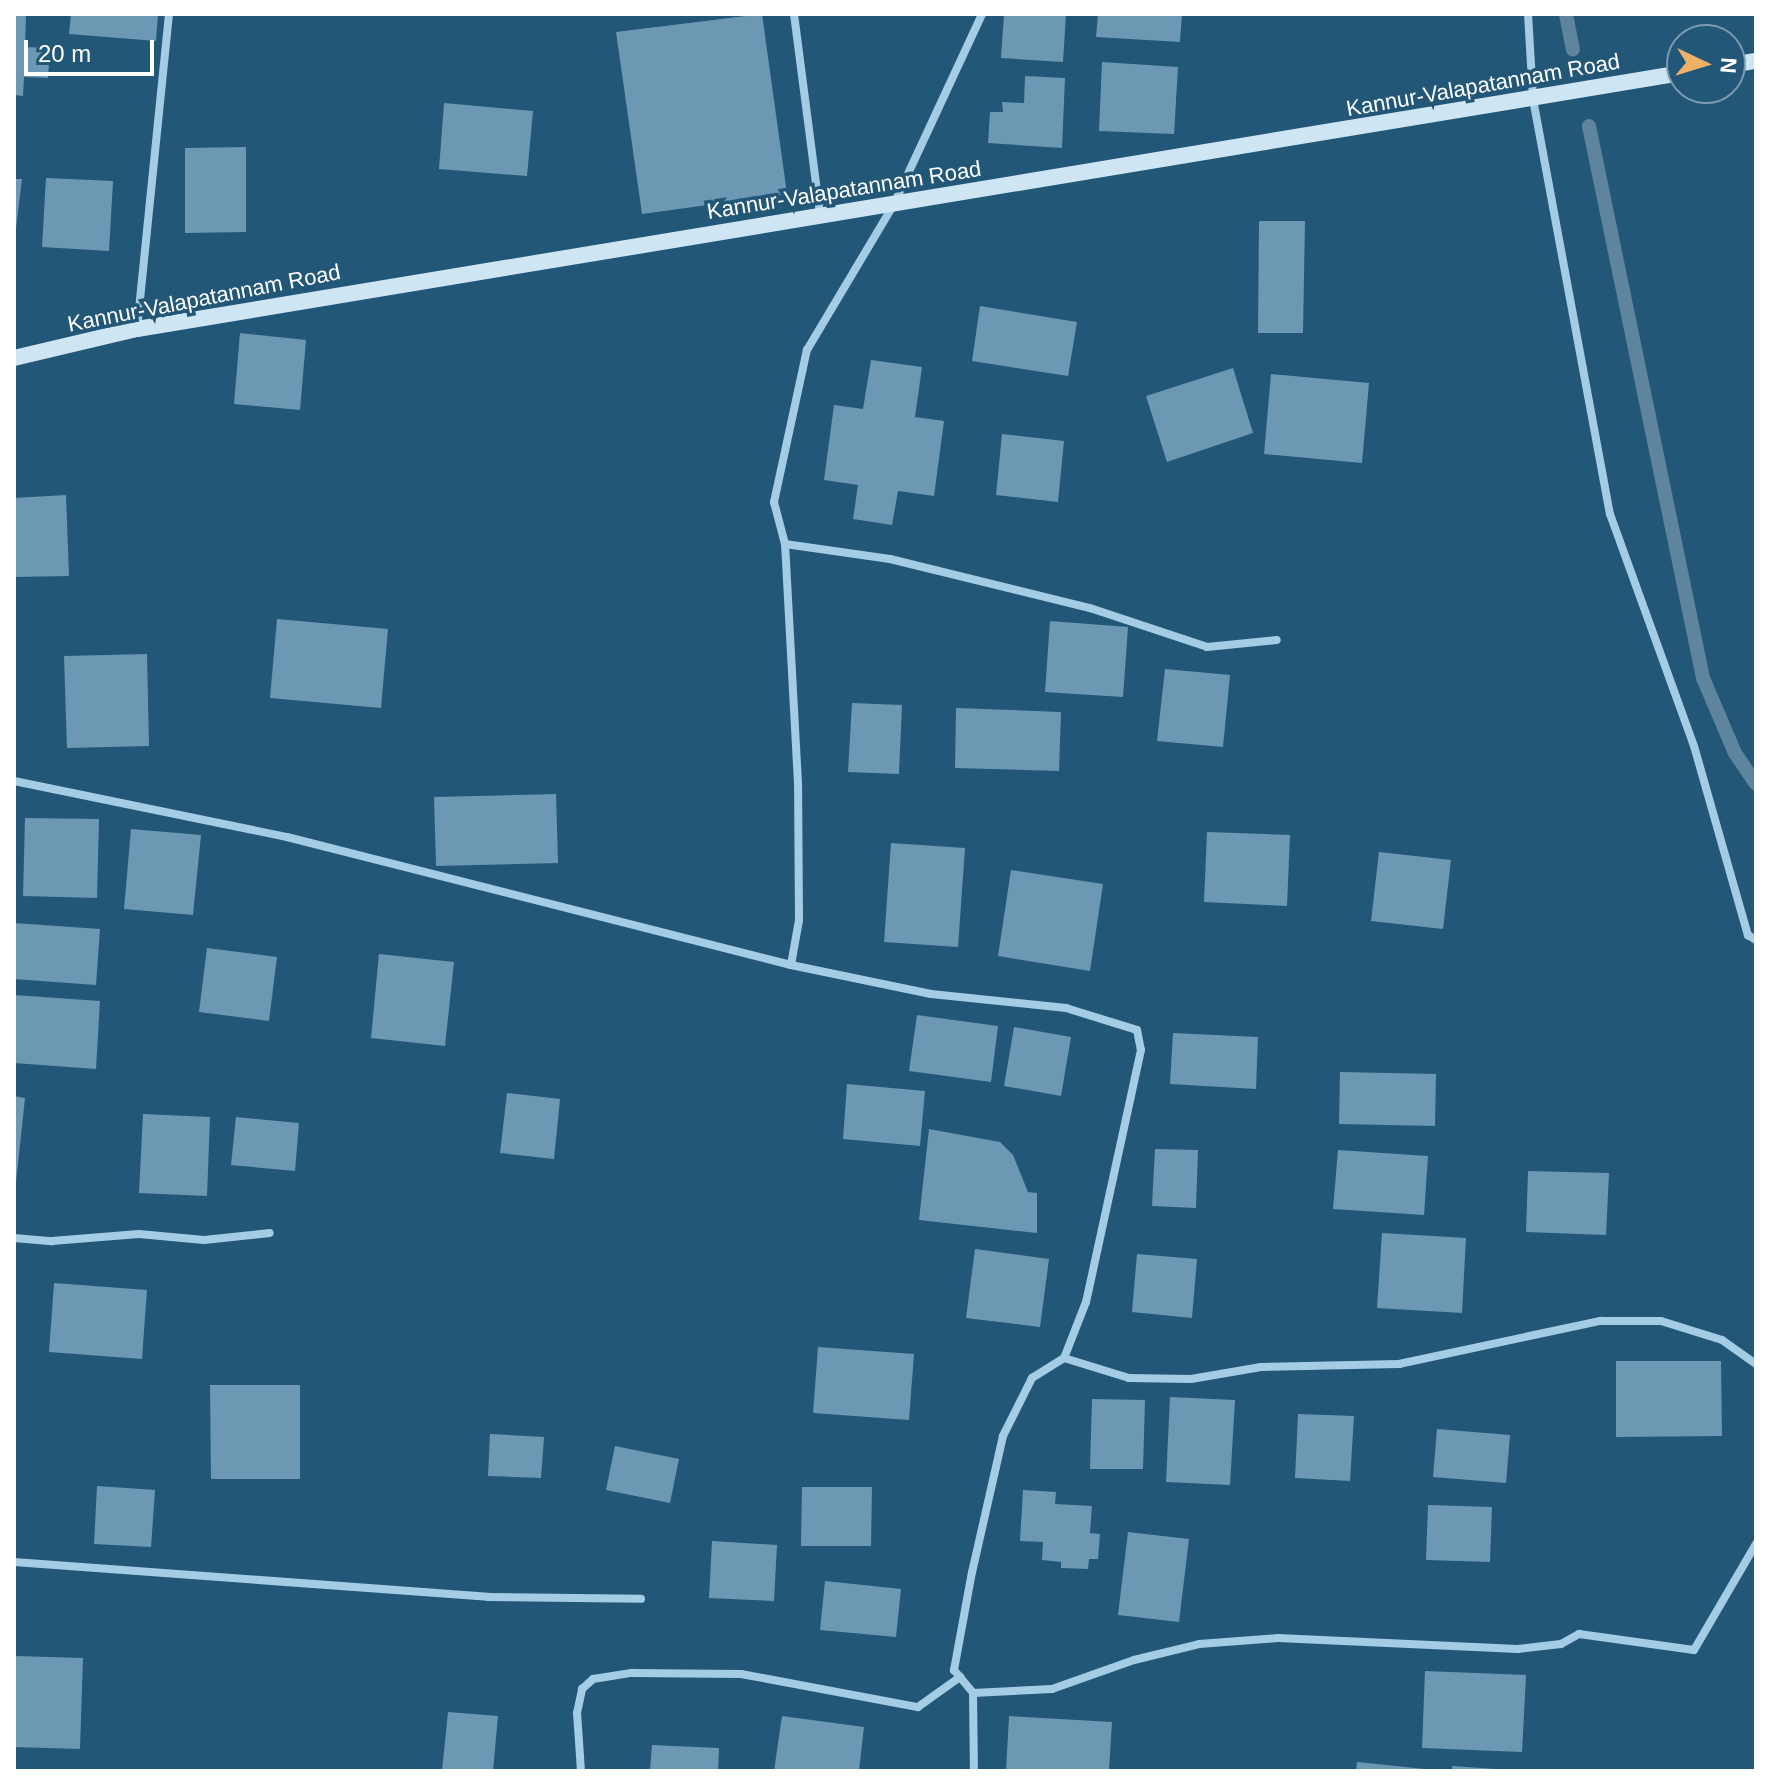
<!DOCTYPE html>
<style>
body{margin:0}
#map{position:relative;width:1770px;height:1785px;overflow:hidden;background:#235778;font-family:Arial,sans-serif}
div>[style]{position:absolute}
.stream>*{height:14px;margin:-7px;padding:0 7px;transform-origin:7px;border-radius:7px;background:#5e849e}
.building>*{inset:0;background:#6c98b3}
.minor>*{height:8px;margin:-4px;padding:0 4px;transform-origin:4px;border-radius:4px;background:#a4cce4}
.secondary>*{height:16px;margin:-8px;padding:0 8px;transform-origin:8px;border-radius:8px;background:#cee5f4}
span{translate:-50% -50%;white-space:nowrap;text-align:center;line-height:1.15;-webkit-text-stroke:7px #235778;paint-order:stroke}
.street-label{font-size:22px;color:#fff}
.frame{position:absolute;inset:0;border:16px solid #fff;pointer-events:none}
.north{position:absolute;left:1666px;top:24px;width:80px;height:80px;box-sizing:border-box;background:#235778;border:2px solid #7b9aae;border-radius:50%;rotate:94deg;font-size:22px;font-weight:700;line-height:32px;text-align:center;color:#fff}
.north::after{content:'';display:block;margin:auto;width:28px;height:36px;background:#efb168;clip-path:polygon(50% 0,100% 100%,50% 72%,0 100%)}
.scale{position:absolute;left:24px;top:40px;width:130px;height:36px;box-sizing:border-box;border:4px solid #fff;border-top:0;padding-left:10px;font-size:24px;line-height:28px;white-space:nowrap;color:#fff;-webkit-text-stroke:6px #235778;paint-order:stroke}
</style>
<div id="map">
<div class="stream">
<div style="left:1566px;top:14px;width:36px;rotate:79deg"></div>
<div style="left:1589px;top:126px;width:564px;rotate:78.33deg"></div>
<div style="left:1703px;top:678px;width:82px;rotate:66.9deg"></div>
<div style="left:1735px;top:753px;width:37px;rotate:56deg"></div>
</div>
<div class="building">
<div style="clip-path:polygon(71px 14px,158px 14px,156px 41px,69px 34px)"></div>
<div style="clip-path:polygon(762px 14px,787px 194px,642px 214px,616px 32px)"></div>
<div style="clip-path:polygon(1004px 14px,1066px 14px,1063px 62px,1001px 58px)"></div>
<div style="clip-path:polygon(1098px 14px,1182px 14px,1180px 42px,1096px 37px)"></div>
<div style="clip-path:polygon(14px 16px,26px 16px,25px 47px,50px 48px,48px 78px,24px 77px,23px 96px,14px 95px)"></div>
<div style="clip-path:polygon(1102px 62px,1178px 67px,1174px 134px,1099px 131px)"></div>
<div style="clip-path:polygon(1025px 76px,1065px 78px,1062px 148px,988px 143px,990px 112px,1003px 112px,1002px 102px,1024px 103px)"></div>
<div style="clip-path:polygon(444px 103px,533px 111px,527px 176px,439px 169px)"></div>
<div style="clip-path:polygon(246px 147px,246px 232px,185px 233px,185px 148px)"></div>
<div style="clip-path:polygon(46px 178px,113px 181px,109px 251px,42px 247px)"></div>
<div style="clip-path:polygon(14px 179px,22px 179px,16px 228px,14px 227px)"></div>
<div style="clip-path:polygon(1259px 221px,1305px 221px,1303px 333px,1258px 333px)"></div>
<div style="clip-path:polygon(980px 306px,1077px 322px,1068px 376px,972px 361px)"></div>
<div style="clip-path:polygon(240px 333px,306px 340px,300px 410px,234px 404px)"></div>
<div style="clip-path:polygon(871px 360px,922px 367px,915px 417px,944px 421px,934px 496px,898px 491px,892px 525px,853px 519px,858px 485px,824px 480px,834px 405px,863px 409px)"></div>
<div style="clip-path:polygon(1233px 368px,1253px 433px,1167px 462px,1146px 396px)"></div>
<div style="clip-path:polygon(1271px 374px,1369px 383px,1362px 463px,1264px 454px)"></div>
<div style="clip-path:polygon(1002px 434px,1064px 441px,1058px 502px,996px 495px)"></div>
<div style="clip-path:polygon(66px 495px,69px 576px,14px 577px,14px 498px)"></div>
<div style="clip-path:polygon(277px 619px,388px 629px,381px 708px,270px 698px)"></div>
<div style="clip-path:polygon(1050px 621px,1128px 627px,1123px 697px,1045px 692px)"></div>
<div style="clip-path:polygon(147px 654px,149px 746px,67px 748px,64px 656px)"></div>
<div style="clip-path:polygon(1165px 669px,1230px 675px,1223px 747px,1157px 741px)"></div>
<div style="clip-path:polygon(852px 703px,902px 705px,899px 774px,848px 772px)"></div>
<div style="clip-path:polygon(956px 708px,1061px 712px,1059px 771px,955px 768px)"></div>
<div style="clip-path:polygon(556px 794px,558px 863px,436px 866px,434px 797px)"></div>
<div style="clip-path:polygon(25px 818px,99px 819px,97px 898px,23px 896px)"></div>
<div style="clip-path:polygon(131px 829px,201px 835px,193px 915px,124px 909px)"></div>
<div style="clip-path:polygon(1207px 832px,1290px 835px,1287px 906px,1204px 902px)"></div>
<div style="clip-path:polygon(891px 843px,965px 848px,958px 947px,884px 942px)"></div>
<div style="clip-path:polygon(1379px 852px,1451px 860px,1443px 929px,1371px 921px)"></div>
<div style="clip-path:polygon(1011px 870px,1103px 884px,1090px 971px,998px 956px)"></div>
<div style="clip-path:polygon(14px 923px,100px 929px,96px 985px,14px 979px)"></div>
<div style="clip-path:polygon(207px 948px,277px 957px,269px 1021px,199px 1012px)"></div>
<div style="clip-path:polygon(379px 954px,454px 962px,445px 1046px,371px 1038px)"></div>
<div style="clip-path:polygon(14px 995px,100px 1001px,96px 1069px,14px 1063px)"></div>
<div style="clip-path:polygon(917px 1015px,998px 1026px,991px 1082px,909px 1071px)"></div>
<div style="clip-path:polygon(1014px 1027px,1071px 1037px,1061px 1096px,1004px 1086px)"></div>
<div style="clip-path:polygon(1173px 1033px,1258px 1037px,1256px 1089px,1170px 1084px)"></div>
<div style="clip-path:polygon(1340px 1072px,1436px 1074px,1435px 1126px,1339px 1124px)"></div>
<div style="clip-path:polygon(847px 1084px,925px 1091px,920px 1146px,843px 1139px)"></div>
<div style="clip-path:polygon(507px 1093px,560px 1099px,554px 1159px,500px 1153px)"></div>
<div style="clip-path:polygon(14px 1096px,25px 1098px,16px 1182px,14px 1181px)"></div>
<div style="clip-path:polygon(143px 1114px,210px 1117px,207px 1196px,139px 1193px)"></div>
<div style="clip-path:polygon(236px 1117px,299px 1123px,295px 1171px,231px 1165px)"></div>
<div style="clip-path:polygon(929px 1129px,1000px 1142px,1013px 1155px,1028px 1192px,1037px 1193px,1037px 1233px,919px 1220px)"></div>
<div style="clip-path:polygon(1155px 1149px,1198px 1150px,1196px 1208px,1152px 1206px)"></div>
<div style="clip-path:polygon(1338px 1150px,1428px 1156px,1424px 1215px,1333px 1209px)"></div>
<div style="clip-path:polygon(1528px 1171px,1609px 1173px,1606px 1235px,1526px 1232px)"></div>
<div style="clip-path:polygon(1382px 1233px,1466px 1238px,1462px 1313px,1377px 1308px)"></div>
<div style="clip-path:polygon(975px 1249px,1049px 1259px,1040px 1327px,966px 1318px)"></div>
<div style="clip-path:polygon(1137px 1254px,1197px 1259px,1192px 1318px,1132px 1312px)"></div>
<div style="clip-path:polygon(54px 1283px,147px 1290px,142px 1359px,49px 1352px)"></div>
<div style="clip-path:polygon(818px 1347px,914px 1354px,909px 1420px,813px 1413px)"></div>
<div style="clip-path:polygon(1616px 1361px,1721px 1361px,1722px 1436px,1616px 1437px)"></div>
<div style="clip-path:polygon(210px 1385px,300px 1385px,300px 1479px,211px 1479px)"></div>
<div style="clip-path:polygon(1170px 1397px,1235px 1400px,1230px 1485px,1166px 1482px)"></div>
<div style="clip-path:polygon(1092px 1399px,1145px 1400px,1143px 1469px,1090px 1469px)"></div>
<div style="clip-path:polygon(1298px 1414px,1354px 1416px,1350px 1481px,1295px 1478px)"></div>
<div style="clip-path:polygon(1437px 1429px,1510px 1435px,1506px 1483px,1433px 1477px)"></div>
<div style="clip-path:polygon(490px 1434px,544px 1437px,541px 1478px,488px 1476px)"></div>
<div style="clip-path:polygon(615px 1446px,679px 1459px,670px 1503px,606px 1490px)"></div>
<div style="clip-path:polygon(97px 1486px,155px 1490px,151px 1547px,94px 1544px)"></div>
<div style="clip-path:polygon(802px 1487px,872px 1487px,871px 1546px,801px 1546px)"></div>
<div style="clip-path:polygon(1023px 1490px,1056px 1492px,1055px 1504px,1092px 1506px,1090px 1533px,1100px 1534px,1098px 1559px,1089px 1559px,1088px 1569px,1061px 1568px,1061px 1562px,1042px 1560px,1043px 1542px,1020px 1541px)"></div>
<div style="clip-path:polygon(1428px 1505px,1492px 1507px,1490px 1562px,1426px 1560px)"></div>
<div style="clip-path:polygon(1128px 1532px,1189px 1539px,1179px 1622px,1118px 1615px)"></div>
<div style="clip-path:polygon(712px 1541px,777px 1545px,774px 1601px,709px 1598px)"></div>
<div style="clip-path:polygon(825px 1581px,901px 1589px,896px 1637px,820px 1630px)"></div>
<div style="clip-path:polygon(14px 1656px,83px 1658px,80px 1749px,14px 1747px)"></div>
<div style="clip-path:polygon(1425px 1671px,1526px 1675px,1522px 1752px,1422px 1748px)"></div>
<div style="clip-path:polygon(448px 1712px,498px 1716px,493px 1771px,442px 1771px)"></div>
<div style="clip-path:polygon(782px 1716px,864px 1727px,859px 1771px,774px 1771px)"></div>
<div style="clip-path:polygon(1009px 1716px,1112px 1722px,1109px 1771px,1006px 1771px)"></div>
<div style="clip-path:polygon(652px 1745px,719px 1748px,718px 1771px,650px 1771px)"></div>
<div style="clip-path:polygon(1357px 1762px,1425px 1769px,1425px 1771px,1356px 1771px)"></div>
<div style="clip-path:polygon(1452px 1766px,1496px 1769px,1496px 1771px,1452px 1771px)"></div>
</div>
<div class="minor">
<div style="left:794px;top:14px;width:203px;rotate:82.6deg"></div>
<div style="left:1528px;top:14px;width:85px;rotate:86.6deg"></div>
<div style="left:1533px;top:99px;width:422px;rotate:79.5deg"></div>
<div style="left:1610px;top:514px;width:247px;rotate:70.1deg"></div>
<div style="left:1694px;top:746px;width:197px;rotate:74.1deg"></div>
<div style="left:1748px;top:935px;width:9px;rotate:32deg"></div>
<div style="left:137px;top:329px;width:317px;rotate:-84.2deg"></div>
<div style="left:785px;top:544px;width:106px;rotate:8.1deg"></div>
<div style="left:890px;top:559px;width:206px;rotate:13.8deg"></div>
<div style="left:1090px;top:608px;width:123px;rotate:18.4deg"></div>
<div style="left:1207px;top:647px;width:70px;rotate:-5.7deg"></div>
<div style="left:14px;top:781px;width:279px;rotate:11.6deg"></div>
<div style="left:287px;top:837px;width:520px;rotate:14.25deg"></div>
<div style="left:791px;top:965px;width:143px;rotate:11.7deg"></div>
<div style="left:931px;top:994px;width:136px;rotate:5.9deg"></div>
<div style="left:1066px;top:1008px;width:74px;rotate:17.2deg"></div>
<div style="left:1137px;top:1030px;width:20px;rotate:79deg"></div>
<div style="left:1141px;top:1050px;width:258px;rotate:102.3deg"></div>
<div style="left:1086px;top:1302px;width:60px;rotate:111.4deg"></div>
<div style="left:1064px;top:1358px;width:38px;rotate:148deg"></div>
<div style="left:1032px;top:1378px;width:65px;rotate:116.6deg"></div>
<div style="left:1003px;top:1436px;width:139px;rotate:102.8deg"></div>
<div style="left:972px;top:1572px;width:100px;rotate:100.4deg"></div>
<div style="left:954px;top:1670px;width:30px;rotate:50deg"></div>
<div style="left:973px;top:1693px;width:78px;rotate:89.3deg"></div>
<div style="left:791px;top:965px;width:46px;rotate:-79.9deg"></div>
<div style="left:799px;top:920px;width:137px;rotate:-90.4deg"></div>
<div style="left:798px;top:783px;width:239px;rotate:-93.1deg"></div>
<div style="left:785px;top:544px;width:43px;rotate:-104.7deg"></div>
<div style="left:774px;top:502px;width:156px;rotate:-77.8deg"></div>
<div style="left:807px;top:350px;width:168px;rotate:-59.2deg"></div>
<div style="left:893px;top:206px;width:212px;rotate:-65.1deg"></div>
<div style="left:14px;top:1238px;width:38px;rotate:5deg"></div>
<div style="left:52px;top:1241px;width:87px;rotate:-4.6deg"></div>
<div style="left:139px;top:1234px;width:65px;rotate:5.3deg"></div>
<div style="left:204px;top:1240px;width:66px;rotate:-6.1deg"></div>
<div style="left:1064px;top:1358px;width:68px;rotate:17.1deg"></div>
<div style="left:1129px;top:1378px;width:62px;rotate:0.9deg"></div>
<div style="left:1191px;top:1379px;width:71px;rotate:-9.7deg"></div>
<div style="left:1261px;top:1367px;width:138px;rotate:-1.2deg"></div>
<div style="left:1399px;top:1364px;width:206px;rotate:-12.1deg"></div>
<div style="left:1600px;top:1321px;width:61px"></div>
<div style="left:1661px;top:1321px;width:64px;rotate:17.3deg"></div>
<div style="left:1722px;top:1340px;width:42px;rotate:35.2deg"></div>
<div style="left:14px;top:1562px;width:475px;rotate:4.2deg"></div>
<div style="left:488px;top:1597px;width:153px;rotate:0.7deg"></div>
<div style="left:973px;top:1693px;width:79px;rotate:-2.9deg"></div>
<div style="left:1052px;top:1689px;width:87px;rotate:-19.5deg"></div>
<div style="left:1134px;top:1660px;width:67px;rotate:-13.8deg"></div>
<div style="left:1199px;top:1644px;width:79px;rotate:-4.3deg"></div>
<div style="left:1278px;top:1638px;width:240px;rotate:2.6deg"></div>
<div style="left:1518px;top:1649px;width:43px;rotate:-6.6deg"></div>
<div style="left:1561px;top:1644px;width:21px;rotate:-29deg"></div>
<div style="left:1579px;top:1634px;width:116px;rotate:7.9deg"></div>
<div style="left:1694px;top:1650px;width:123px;rotate:-59.7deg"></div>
<div style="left:581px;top:1771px;width:58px;rotate:-93.9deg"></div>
<div style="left:577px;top:1713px;width:25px;rotate:-78deg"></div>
<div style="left:582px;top:1689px;width:15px;rotate:-42deg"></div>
<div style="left:593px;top:1679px;width:39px;rotate:-9deg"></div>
<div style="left:632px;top:1673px;width:109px;rotate:0.5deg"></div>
<div style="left:741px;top:1674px;width:180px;rotate:10.6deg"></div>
<div style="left:918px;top:1707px;width:52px;rotate:-35.5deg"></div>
</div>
<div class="secondary">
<div style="left:1730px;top:65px;width:26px;rotate:-9deg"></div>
<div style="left:14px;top:358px;width:126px;rotate:-13.3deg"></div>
<div style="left:137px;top:329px;width:1566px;rotate:-9.41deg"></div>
</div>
<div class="street-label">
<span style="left:1483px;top:85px;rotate:-10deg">Kannur-Valapatannam Road</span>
<span style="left:844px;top:190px;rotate:-9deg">Kannur-Valapatannam Road</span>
<span style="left:204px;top:298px;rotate:-11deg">Kannur-Valapatannam Road</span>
</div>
<div class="frame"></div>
<div class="north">N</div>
<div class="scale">20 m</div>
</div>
